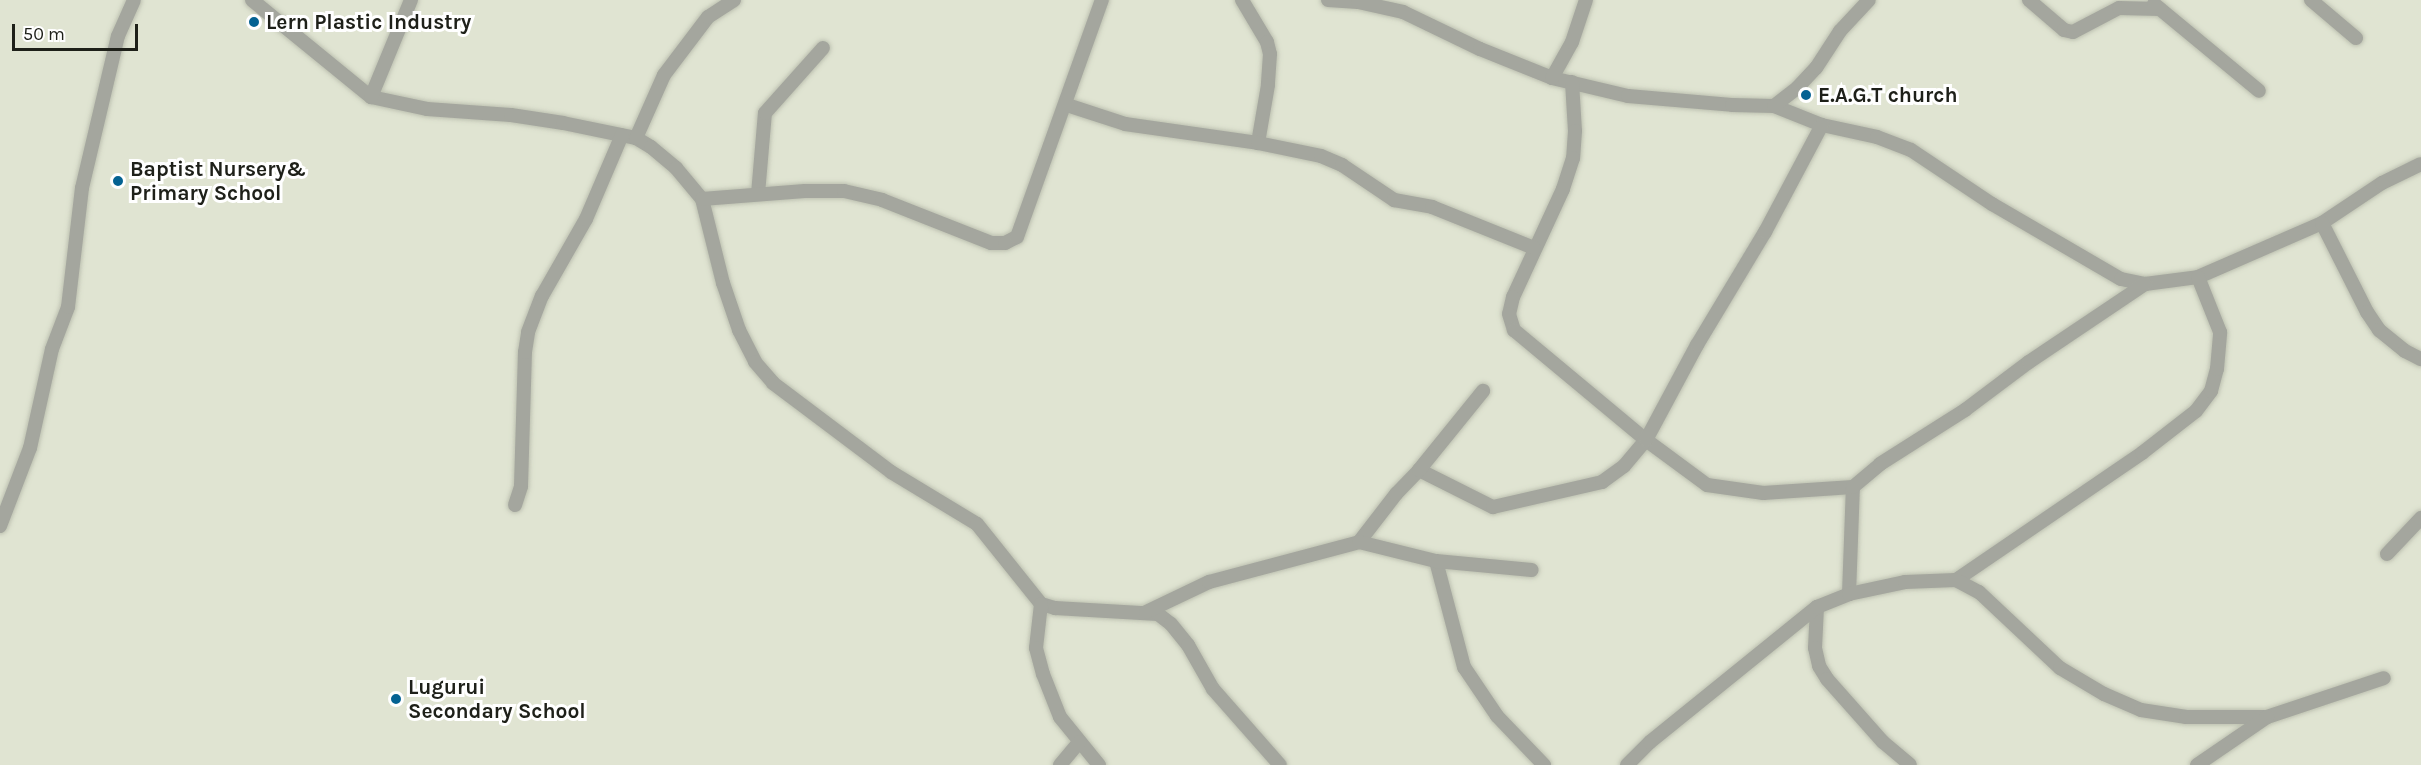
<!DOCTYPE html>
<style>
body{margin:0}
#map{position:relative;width:2421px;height:765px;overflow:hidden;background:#e0e4d2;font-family:Karla,sans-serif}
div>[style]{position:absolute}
.roads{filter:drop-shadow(0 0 2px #bdc1b1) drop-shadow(0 0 2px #bdc1b1)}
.minor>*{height:14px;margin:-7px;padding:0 7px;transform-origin:7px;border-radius:7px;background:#a4a69e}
.dots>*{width:16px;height:16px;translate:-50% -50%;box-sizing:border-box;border:3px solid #fff;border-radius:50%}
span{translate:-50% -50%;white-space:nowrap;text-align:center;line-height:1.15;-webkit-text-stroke:6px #fff;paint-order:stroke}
.poi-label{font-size:21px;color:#1e2019;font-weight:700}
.left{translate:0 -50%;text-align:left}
.scale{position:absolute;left:12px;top:24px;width:126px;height:27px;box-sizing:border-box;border:3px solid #1e2019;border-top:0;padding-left:8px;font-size:18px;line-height:21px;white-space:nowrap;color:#1e2019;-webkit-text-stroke:4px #fff;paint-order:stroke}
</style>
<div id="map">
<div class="roads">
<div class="minor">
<div style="left:252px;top:0;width:154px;rotate:39.2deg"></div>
<div style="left:371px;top:97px;width:57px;rotate:12.1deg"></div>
<div style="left:427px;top:109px;width:84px;rotate:4.1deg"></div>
<div style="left:511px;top:115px;width:53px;rotate:8.7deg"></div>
<div style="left:563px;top:123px;width:75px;rotate:11.6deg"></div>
<div style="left:636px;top:138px;width:17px;rotate:31deg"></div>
<div style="left:651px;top:147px;width:33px;rotate:40deg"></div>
<div style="left:676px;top:168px;width:40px;rotate:50deg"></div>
<div style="left:702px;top:199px;width:87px;rotate:76deg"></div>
<div style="left:723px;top:283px;width:50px;rotate:71.2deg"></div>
<div style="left:739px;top:330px;width:36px;rotate:63deg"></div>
<div style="left:755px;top:362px;width:28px;rotate:49deg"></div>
<div style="left:773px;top:383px;width:148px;rotate:37deg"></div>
<div style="left:891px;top:472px;width:100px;rotate:31.2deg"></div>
<div style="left:977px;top:524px;width:102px;rotate:51.3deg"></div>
<div style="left:1041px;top:604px;width:15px;rotate:16deg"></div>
<div style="left:1055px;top:608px;width:103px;rotate:3.3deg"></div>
<div style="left:1158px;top:614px;width:16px;rotate:38deg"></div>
<div style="left:1171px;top:624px;width:27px;rotate:51deg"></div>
<div style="left:1188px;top:645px;width:51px;rotate:60.4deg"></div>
<div style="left:1213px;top:689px;width:101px;rotate:48.6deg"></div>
<div style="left:1242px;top:0;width:49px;rotate:59.2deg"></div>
<div style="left:1267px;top:42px;width:12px;rotate:76deg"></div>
<div style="left:1270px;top:54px;width:31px;rotate:94deg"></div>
<div style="left:1268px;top:85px;width:59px;rotate:99.8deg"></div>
<div style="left:1328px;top:0;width:30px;rotate:4deg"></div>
<div style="left:1358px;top:2px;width:46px;rotate:12.5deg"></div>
<div style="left:1403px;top:12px;width:85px;rotate:25.7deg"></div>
<div style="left:1480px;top:49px;width:78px;rotate:21.9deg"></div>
<div style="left:1552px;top:78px;width:78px;rotate:13.3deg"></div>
<div style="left:1628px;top:96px;width:104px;rotate:4.9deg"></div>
<div style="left:1732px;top:105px;width:42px;rotate:1.4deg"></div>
<div style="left:1774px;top:106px;width:52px;rotate:21.6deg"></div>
<div style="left:1822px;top:125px;width:56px;rotate:12.3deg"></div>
<div style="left:1877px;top:137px;width:36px;rotate:21deg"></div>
<div style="left:1911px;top:150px;width:97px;rotate:33.7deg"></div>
<div style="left:1992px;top:204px;width:149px;rotate:30.2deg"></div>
<div style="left:2121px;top:279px;width:25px;rotate:12deg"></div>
<div style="left:2145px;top:284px;width:53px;rotate:-7.5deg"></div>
<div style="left:2198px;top:277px;width:135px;rotate:-23.5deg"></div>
<div style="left:2322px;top:223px;width:72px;rotate:-33.7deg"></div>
<div style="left:2382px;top:183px;width:43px;rotate:-26deg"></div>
<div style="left:2029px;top:0;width:46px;rotate:40.6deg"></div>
<div style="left:2064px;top:30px;width:9px;rotate:13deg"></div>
<div style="left:2073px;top:32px;width:52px;rotate:-27.6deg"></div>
<div style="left:2119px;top:8px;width:41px;rotate:1.4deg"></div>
<div style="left:2311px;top:0;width:59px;rotate:40.2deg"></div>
<div style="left:2154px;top:4px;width:136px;rotate:39.6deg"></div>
<div style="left:1552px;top:78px;width:41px;rotate:-60.9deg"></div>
<div style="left:1572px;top:42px;width:44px;rotate:-71.6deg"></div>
<div style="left:1572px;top:82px;width:49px;rotate:86.5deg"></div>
<div style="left:1575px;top:131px;width:27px;rotate:94deg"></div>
<div style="left:1573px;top:158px;width:33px;rotate:108deg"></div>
<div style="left:1563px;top:189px;width:119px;rotate:114.8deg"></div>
<div style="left:1513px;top:297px;width:17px;rotate:103deg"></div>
<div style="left:1509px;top:314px;width:17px;rotate:73deg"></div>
<div style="left:1514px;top:330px;width:172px;rotate:39.8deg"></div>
<div style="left:1646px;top:440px;width:76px;rotate:36.4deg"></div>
<div style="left:1707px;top:485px;width:57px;rotate:8.1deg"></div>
<div style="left:1763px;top:493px;width:90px;rotate:-3.8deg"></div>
<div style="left:371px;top:97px;width:105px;rotate:-67.6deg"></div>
<div style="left:1067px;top:105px;width:61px;rotate:18.1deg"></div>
<div style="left:1125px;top:124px;width:134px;rotate:8.1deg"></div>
<div style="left:1258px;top:143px;width:64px;rotate:11.7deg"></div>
<div style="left:1321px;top:156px;width:23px;rotate:23deg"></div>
<div style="left:1342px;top:165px;width:63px;rotate:33.9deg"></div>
<div style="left:1394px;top:200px;width:39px;rotate:10deg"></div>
<div style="left:1432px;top:207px;width:110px;rotate:21.9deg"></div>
<div style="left:1774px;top:106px;width:31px;rotate:-38deg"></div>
<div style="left:1798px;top:87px;width:26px;rotate:-47deg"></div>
<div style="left:1816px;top:68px;width:44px;rotate:-57deg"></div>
<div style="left:1840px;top:31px;width:42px;rotate:-46.9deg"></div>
<div style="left:636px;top:138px;width:69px;rotate:-66deg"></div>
<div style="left:664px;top:75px;width:73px;rotate:-52.8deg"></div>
<div style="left:708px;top:17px;width:31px;rotate:-33deg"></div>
<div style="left:758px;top:194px;width:81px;rotate:-85.1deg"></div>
<div style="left:765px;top:113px;width:87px;rotate:-48.3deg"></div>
<div style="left:702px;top:199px;width:103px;rotate:-4.4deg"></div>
<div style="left:805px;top:191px;width:39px"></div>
<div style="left:844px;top:191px;width:39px;rotate:13deg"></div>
<div style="left:882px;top:200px;width:117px;rotate:21.5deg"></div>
<div style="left:991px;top:243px;width:14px"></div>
<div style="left:1005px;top:243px;width:13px;rotate:-27deg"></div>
<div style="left:1017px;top:237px;width:252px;rotate:-70.3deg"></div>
<div style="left:2322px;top:223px;width:100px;rotate:63.2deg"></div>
<div style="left:2367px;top:312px;width:22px;rotate:56deg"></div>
<div style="left:2379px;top:330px;width:33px;rotate:39deg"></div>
<div style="left:2405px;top:351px;width:18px;rotate:27deg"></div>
<div style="left:1419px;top:470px;width:83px;rotate:26.6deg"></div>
<div style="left:1493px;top:507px;width:112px;rotate:-12.9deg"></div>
<div style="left:1602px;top:482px;width:27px;rotate:-36deg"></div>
<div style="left:1624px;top:466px;width:34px;rotate:-50deg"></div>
<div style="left:1646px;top:440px;width:108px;rotate:-61.8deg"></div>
<div style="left:1697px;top:345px;width:132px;rotate:-59deg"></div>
<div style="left:1765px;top:232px;width:121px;rotate:-62deg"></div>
<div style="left:515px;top:505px;width:20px;rotate:-72deg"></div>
<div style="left:521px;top:486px;width:134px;rotate:-88.3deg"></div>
<div style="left:525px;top:352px;width:20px;rotate:-81deg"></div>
<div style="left:528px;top:332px;width:39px;rotate:-69deg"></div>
<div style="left:542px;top:296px;width:89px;rotate:-60.3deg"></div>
<div style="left:586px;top:219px;width:91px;rotate:-66.8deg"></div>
<div style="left:0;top:526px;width:84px;rotate:-69deg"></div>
<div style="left:30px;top:448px;width:101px;rotate:-77.5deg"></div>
<div style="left:52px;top:349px;width:45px;rotate:-69.1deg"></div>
<div style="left:68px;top:307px;width:120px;rotate:-83.3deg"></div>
<div style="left:82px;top:188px;width:156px;rotate:-76.7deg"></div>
<div style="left:118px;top:36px;width:39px;rotate:-66deg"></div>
<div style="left:1359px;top:542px;width:61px;rotate:-52.4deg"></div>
<div style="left:1396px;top:494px;width:33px;rotate:-46deg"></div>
<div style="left:1419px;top:470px;width:102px;rotate:-51deg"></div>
<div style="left:2387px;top:554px;width:50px;rotate:-46.6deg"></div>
<div style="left:1436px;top:561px;width:110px;rotate:75.2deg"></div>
<div style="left:1464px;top:667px;width:59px;rotate:56deg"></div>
<div style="left:1497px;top:716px;width:68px;rotate:46.2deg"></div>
<div style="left:1956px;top:580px;width:225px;rotate:-34.3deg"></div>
<div style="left:2142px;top:453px;width:68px;rotate:-37.9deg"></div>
<div style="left:2196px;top:411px;width:25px;rotate:-53deg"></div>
<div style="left:2211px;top:391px;width:23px;rotate:-75deg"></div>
<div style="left:2217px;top:369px;width:37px;rotate:-85deg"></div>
<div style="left:2220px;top:332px;width:59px;rotate:-111.8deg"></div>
<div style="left:1849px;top:594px;width:107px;rotate:-87.9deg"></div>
<div style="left:1853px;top:487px;width:35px;rotate:-40deg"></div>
<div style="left:1880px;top:464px;width:101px;rotate:-32.4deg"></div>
<div style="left:1965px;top:410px;width:80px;rotate:-36.9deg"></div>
<div style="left:2029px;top:362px;width:140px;rotate:-33.9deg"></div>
<div style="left:1041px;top:604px;width:44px;rotate:96.5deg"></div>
<div style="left:1036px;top:648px;width:27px;rotate:75deg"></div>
<div style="left:1043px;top:674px;width:46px;rotate:68.4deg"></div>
<div style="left:1060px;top:717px;width:62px;rotate:50.9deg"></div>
<div style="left:1817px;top:607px;width:41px;rotate:92.8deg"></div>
<div style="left:1815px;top:648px;width:18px;rotate:77deg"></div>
<div style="left:1819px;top:666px;width:15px;rotate:58deg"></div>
<div style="left:1827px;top:679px;width:84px;rotate:48.4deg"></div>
<div style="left:1883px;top:742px;width:35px;rotate:40deg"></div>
<div style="left:1146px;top:612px;width:70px;rotate:-25.5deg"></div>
<div style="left:1209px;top:582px;width:155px;rotate:-14.9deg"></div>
<div style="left:1359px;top:542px;width:79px;rotate:13.9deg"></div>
<div style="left:1436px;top:561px;width:96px;rotate:5.4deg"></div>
<div style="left:1060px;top:765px;width:30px;rotate:-50deg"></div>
<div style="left:1627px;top:765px;width:33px;rotate:-45deg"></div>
<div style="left:1650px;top:742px;width:215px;rotate:-39deg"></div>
<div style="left:1817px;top:607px;width:35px;rotate:-22deg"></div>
<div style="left:1849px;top:594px;width:57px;rotate:-12.1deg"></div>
<div style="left:1905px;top:582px;width:51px;rotate:-2.2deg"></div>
<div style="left:1956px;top:580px;width:26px;rotate:28deg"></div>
<div style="left:1979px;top:592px;width:111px;rotate:43.2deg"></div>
<div style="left:2060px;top:668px;width:51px;rotate:30.6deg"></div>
<div style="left:2104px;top:694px;width:40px;rotate:23.4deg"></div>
<div style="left:2141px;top:710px;width:46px;rotate:8.8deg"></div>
<div style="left:2186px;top:717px;width:81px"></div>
<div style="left:2267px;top:717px;width:123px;rotate:-18.4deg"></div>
<div style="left:2197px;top:765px;width:85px;rotate:-34.4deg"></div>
</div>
</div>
<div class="dots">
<div style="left:254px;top:22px;background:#046292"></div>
<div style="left:1806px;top:95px;background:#046292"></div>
<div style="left:118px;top:181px;background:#046292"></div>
<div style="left:396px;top:699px;background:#046292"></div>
</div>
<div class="poi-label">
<span class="left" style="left:266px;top:22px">Lern Plastic Industry</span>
<span class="left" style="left:1818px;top:95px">E.A.G.T church</span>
<span class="left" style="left:130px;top:181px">Baptist Nursery&amp;<br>Primary School</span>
<span class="left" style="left:408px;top:699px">Lugurui<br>Secondary School</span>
</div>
<div class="scale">50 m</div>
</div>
